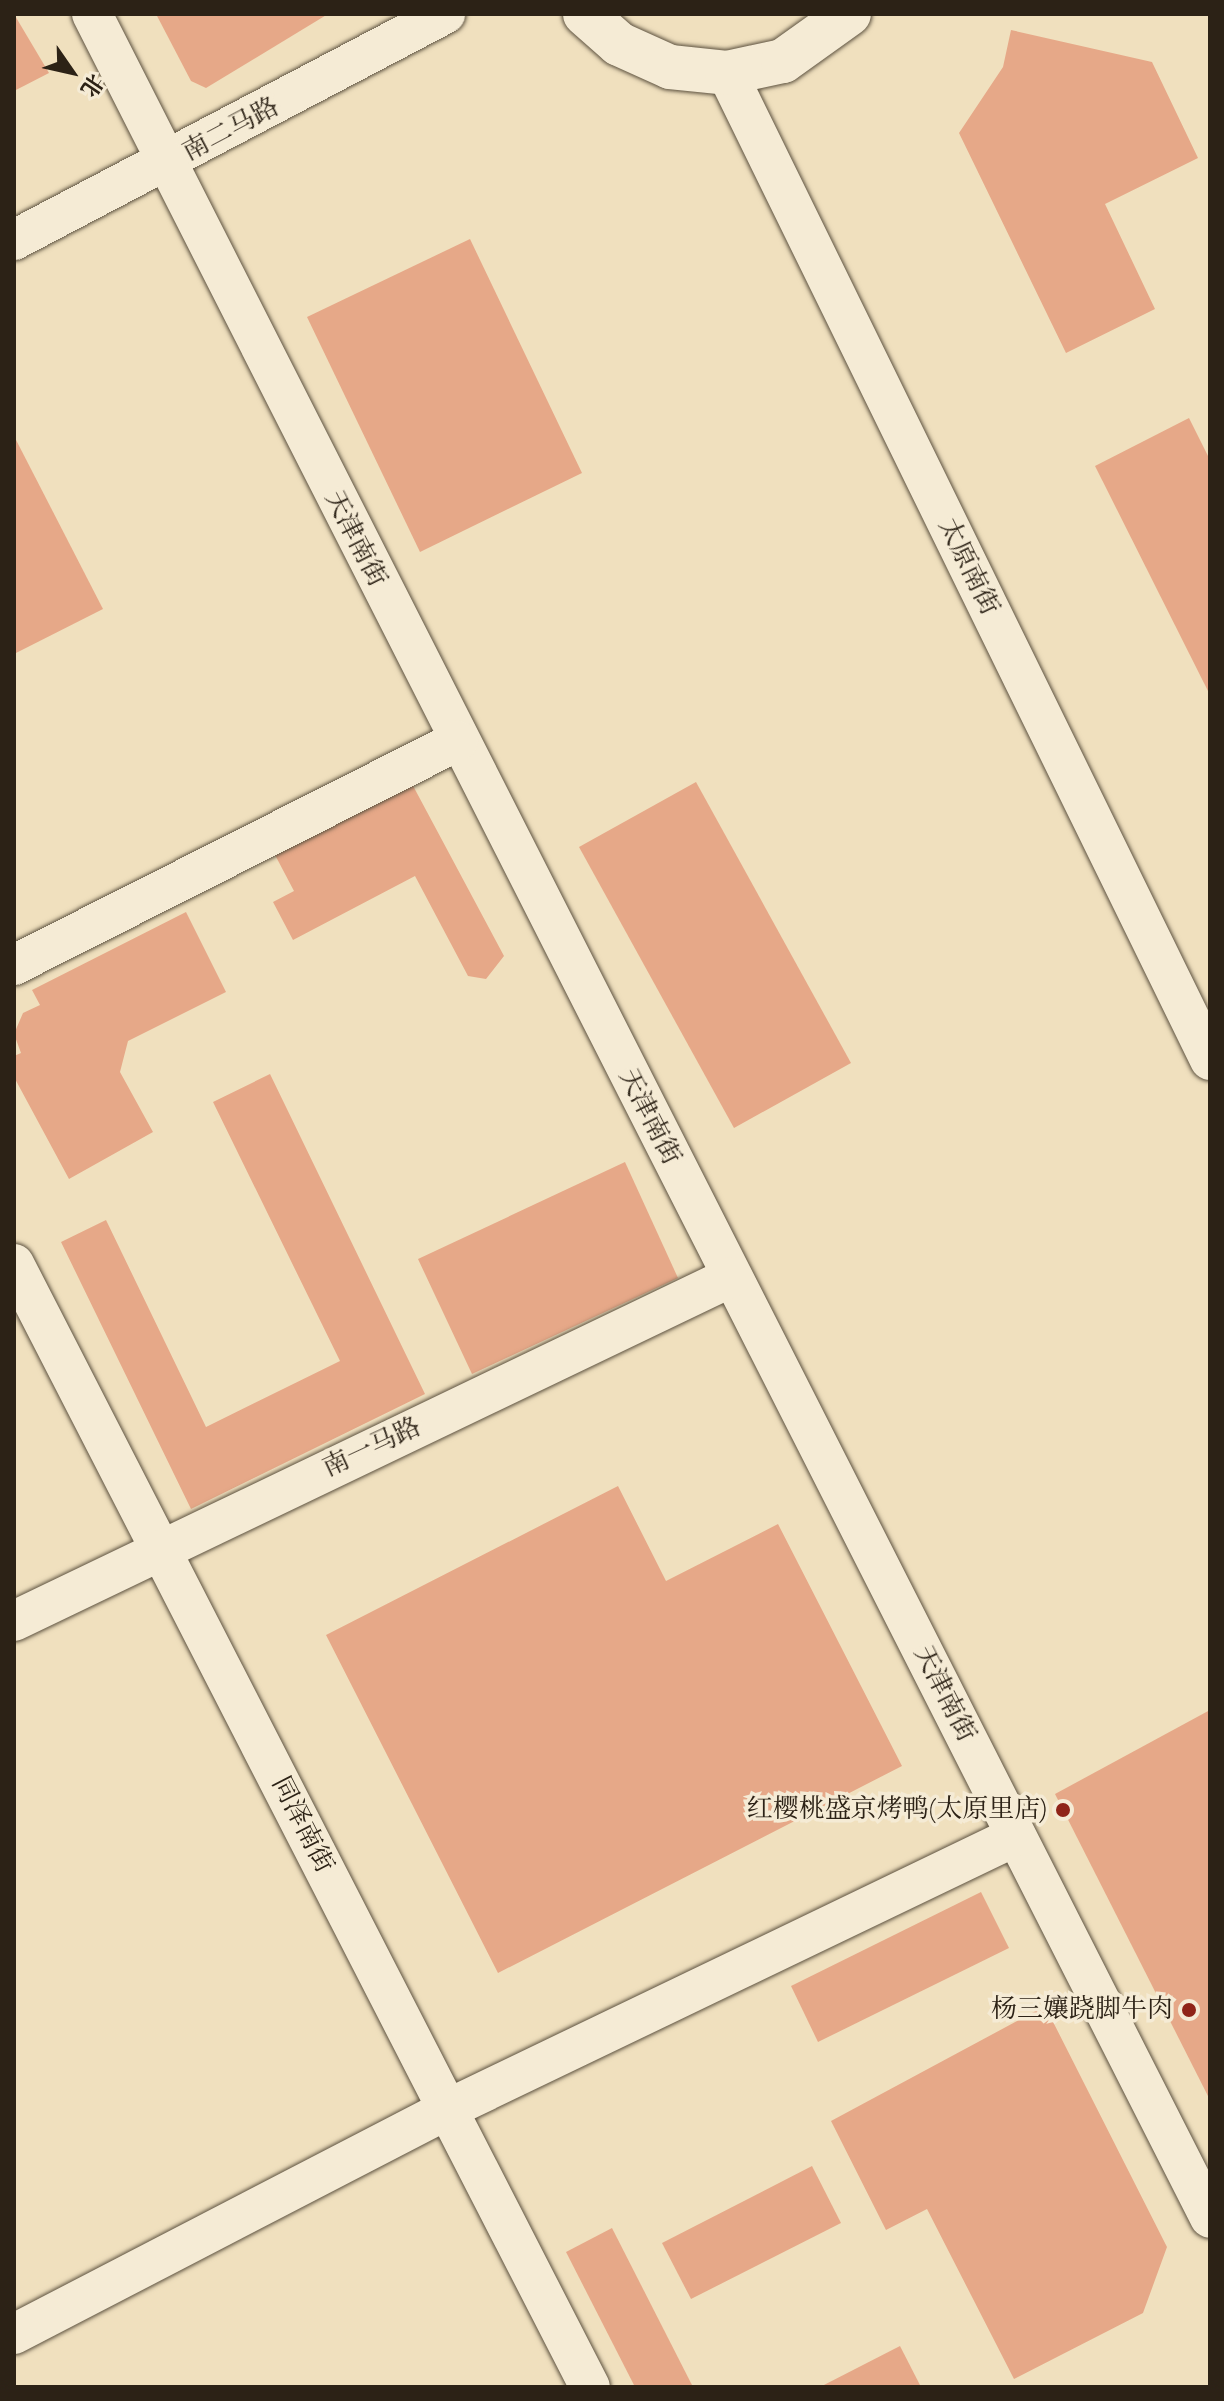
<!DOCTYPE html>
<meta charset="utf-8">
<style>
body{margin:0}
#map{position:relative;width:1224px;height:2401px;overflow:hidden;background:#f0e0be;font-family:"IM FELL Double Pica","Noto Serif SC",serif}
div>[style]{position:absolute}
.building>*{inset:0;background:#e6a888}
.roads{filter:drop-shadow(0 0 2px #5d5240) drop-shadow(0 0 2px #5d5240)}
.street>*{height:40px;margin:-20px;padding:0 20px;transform-origin:20px;border-radius:20px;background:#f5ebd5}
.secondary>*{height:44px;margin:-22px;padding:0 22px;transform-origin:22px;border-radius:22px;background:#f5ebd5}
.dots>*{width:22px;height:22px;translate:-50% -50%;box-sizing:border-box;border:4px solid #f5ebd5;border-radius:50%}
span{translate:-50% -50%;white-space:nowrap;text-align:center;line-height:1.15;-webkit-text-stroke:7px #f5ebd5;paint-order:stroke}
.street-label{font-size:26px;color:#2c2216}
.poi-label{font-size:26px;color:#2c2216}
.right{translate:-100% -50%;text-align:right}
.frame{position:absolute;inset:0;border:16px solid #2c2216;pointer-events:none}
.north{position:absolute;left:32px;top:32px;width:80px;height:80px;-webkit-text-stroke:6px #f5ebd5;paint-order:stroke;rotate:124deg;font-size:22px;font-weight:700;line-height:32px;text-align:center;color:#2c2216}
.north::after{content:'';display:block;margin:auto;width:28px;height:36px;background:#2c2216;clip-path:polygon(50% 0,100% 100%,50% 72%,0 100%)}
</style>
<div id="map">
<div class="building">
<div style="clip-path:polygon(14px 14px,49px 73px,14px 91px)"></div>
<div style="clip-path:polygon(156px 14px,328px 14px,206px 88px,191px 81px)"></div>
<div style="clip-path:polygon(1011px 30px,1152px 62px,1198px 158px,1105px 204px,1155px 309px,1066px 353px,959px 133px,1003px 67px)"></div>
<div style="clip-path:polygon(470px 239px,582px 473px,420px 552px,307px 317px)"></div>
<div style="clip-path:polygon(1189px 418px,1210px 460px,1210px 695px,1095px 466px)"></div>
<div style="clip-path:polygon(14px 436px,103px 609px,14px 654px)"></div>
<div style="clip-path:polygon(411px 782px,504px 956px,486px 979px,468px 976px,415px 876px,293px 940px,273px 902px,294px 891px,274px 853px)"></div>
<div style="clip-path:polygon(696px 782px,851px 1063px,734px 1128px,579px 847px)"></div>
<div style="clip-path:polygon(186px 912px,226px 992px,128px 1041px,120px 1072px,153px 1132px,69px 1179px,14px 1077px,14px 1056px,21px 1053px,14px 1034px,23px 1013px,40px 1005px,32px 990px)"></div>
<div style="clip-path:polygon(270px 1074px,425px 1394px,191px 1509px,61px 1242px,106px 1220px,206px 1427px,340px 1361px,213px 1102px)"></div>
<div style="clip-path:polygon(625px 1162px,678px 1278px,472px 1374px,418px 1259px)"></div>
<div style="clip-path:polygon(618px 1486px,666px 1581px,778px 1524px,902px 1766px,498px 1973px,326px 1635px)"></div>
<div style="clip-path:polygon(1210px 1710px,1210px 2100px,1055px 1794px)"></div>
<div style="clip-path:polygon(981px 1892px,1009px 1948px,818px 2042px,791px 1986px)"></div>
<div style="clip-path:polygon(1045px 2006px,1167px 2247px,1143px 2313px,1014px 2379px,927px 2209px,886px 2230px,831px 2121px)"></div>
<div style="clip-path:polygon(812px 2166px,841px 2223px,691px 2299px,662px 2243px)"></div>
<div style="clip-path:polygon(612px 2228px,693px 2387px,635px 2387px,566px 2252px)"></div>
<div style="clip-path:polygon(900px 2346px,921px 2387px,820px 2387px)"></div>
</div>
<div class="roads">
<div class="street">
<div style="left:92px;top:14px;width:2471px;rotate:63.1deg"></div>
<div style="left:727px;top:73px;width:1099px;rotate:63.92deg"></div>
<div style="left:14px;top:240px;width:487px;rotate:-27.7deg"></div>
<div style="left:14px;top:965px;width:497px;rotate:-26.8deg"></div>
<div style="left:14px;top:1264px;width:1262px;rotate:62.85deg"></div>
<div style="left:14px;top:1621px;width:795px;rotate:-25.63deg"></div>
<div style="left:14px;top:2334px;width:489px;rotate:-27.4deg"></div>
<div style="left:448px;top:2109px;width:630px;rotate:-25.67deg"></div>
</div>
<div class="secondary">
<div style="left:585px;top:14px;width:45px;rotate:41.4deg"></div>
<div style="left:619px;top:44px;width:56px;rotate:24.3deg"></div>
<div style="left:670px;top:67px;width:57px;rotate:6deg"></div>
<div style="left:727px;top:73px;width:57px;rotate:-12.1deg"></div>
<div style="left:783px;top:61px;width:81px;rotate:-35.5deg"></div>
</div>
</div>
<div class="dots">
<div style="left:1063px;top:1810px;background:#8f2418"></div>
<div style="left:1189px;top:2010px;background:#8f2418"></div>
</div>
<div class="street-label">
<span style="left:231px;top:130px;rotate:-28deg">南二马路</span>
<span style="left:355px;top:539px;rotate:63deg">天津南街</span>
<span style="left:968px;top:567px;rotate:64deg">太原南街</span>
<span style="left:649px;top:1117px;rotate:63deg">天津南街</span>
<span style="left:372px;top:1448px;rotate:-25deg">南一马路</span>
<span style="left:944px;top:1694px;rotate:63deg">天津南街</span>
<span style="left:302px;top:1825px;rotate:63deg">同泽南街</span>
</div>
<div class="poi-label">
<span class="right" style="left:1047px;top:1810px">红樱桃盛京烤鸭(太原里店)</span>
<span class="right" style="left:1173px;top:2010px">杨三孃跷脚牛肉</span>
</div>
<div class="frame"></div>
<div class="north">北</div>
</div>
